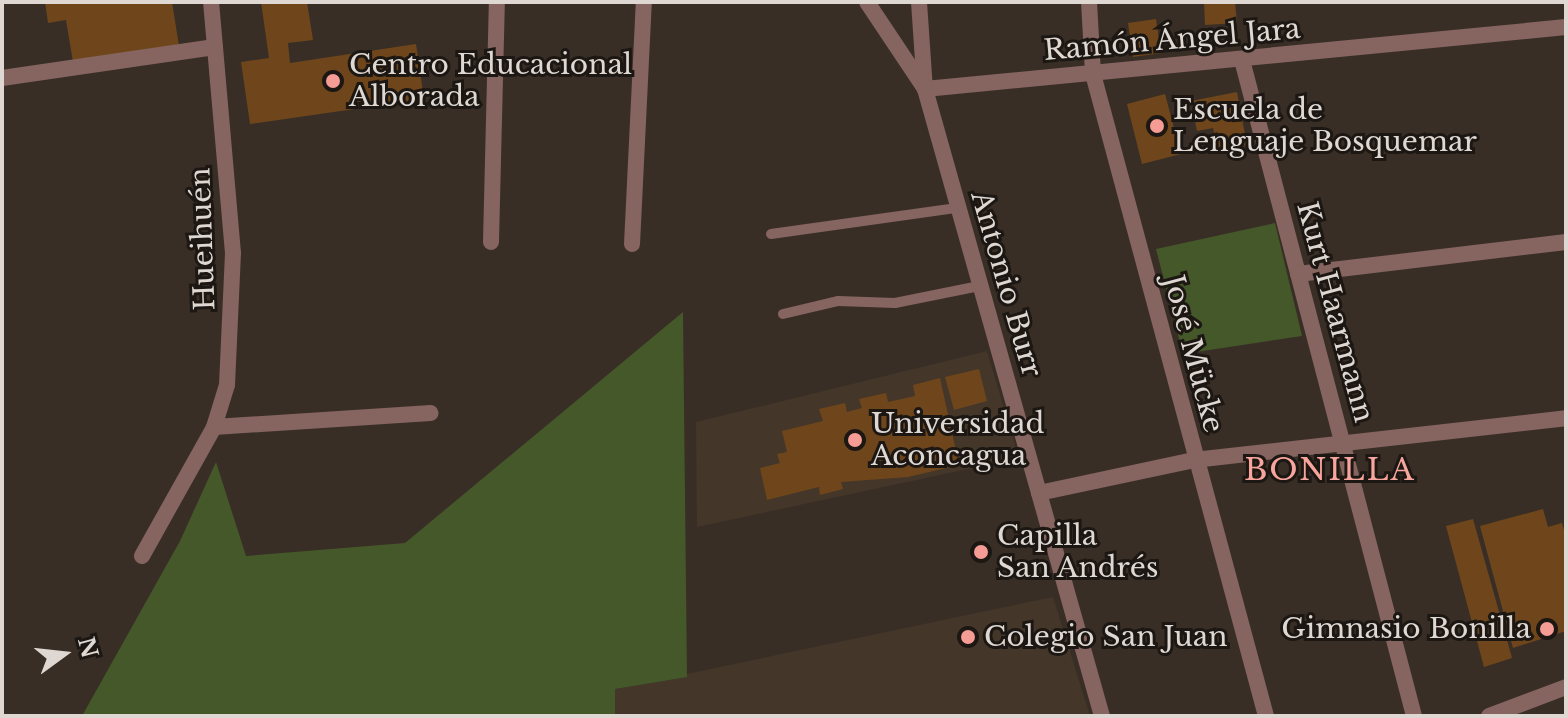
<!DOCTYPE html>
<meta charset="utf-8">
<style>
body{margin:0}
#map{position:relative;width:1568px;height:718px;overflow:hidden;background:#382e26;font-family:"Libre Baskerville",serif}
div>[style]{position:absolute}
.built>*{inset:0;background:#443628}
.green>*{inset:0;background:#455829}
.building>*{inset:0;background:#6f461b}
.service>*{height:10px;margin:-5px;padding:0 5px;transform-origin:5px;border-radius:5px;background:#86645f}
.minor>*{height:16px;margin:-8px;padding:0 8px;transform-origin:8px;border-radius:8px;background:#86645f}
.tertiary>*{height:16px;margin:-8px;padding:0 8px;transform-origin:8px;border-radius:8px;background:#86645f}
.dots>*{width:22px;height:22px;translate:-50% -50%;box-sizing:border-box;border:4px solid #1c1713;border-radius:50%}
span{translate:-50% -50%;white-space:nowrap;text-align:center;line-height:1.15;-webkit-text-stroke:6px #1c1713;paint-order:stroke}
.street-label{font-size:28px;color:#ded7d2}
.poi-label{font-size:28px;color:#ded7d2}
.left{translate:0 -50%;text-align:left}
.right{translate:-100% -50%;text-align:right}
.neighbourhood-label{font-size:30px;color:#f8a59d;letter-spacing:2px}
.frame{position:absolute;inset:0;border:4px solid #ded7d2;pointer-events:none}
.north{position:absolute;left:24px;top:614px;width:80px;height:80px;-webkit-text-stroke:6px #1c1713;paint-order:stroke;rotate:75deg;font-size:22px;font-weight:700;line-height:32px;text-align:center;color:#ded7d2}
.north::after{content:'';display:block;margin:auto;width:28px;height:36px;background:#ded7d2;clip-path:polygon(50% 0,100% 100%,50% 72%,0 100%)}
</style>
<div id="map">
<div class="built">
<div style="clip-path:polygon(987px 351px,1019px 458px,697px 527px,696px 422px)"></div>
<div style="clip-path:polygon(1053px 597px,1090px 716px,615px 716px,615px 689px)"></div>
</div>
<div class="green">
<div style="clip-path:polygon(1275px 223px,1302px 336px,1183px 354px,1156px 249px)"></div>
<div style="clip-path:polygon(683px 312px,687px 677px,615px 689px,615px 716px,82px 716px,180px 541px,216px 462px,246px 556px,405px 543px)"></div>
</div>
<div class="building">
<div style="clip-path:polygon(45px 2px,172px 2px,179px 46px,73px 62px,66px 20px,48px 23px)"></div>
<div style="clip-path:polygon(261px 2px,307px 2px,313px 40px,288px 43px,290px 63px,416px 44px,424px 99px,250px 124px,241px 62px,269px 58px)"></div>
<div style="clip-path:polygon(1204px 2px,1235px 2px,1237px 23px,1205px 25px)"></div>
<div style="clip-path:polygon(1156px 19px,1161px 53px,1133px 57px,1128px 23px)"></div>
<div style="clip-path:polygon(1237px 92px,1247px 145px,1218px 150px,1213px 128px,1197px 131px,1191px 101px)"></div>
<div style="clip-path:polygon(1165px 94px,1181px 154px,1142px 164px,1127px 104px)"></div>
<div style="clip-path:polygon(979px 369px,987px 401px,954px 410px,945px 377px)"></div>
<div style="clip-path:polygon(940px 378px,959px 465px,908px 477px,841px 482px,843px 489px,820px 495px,819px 487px,767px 500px,760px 468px,780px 463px,777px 454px,787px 452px,782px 431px,823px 421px,819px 409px,845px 403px,847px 412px,862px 408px,859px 399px,886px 393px,888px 402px,915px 396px,913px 385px)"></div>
<div style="clip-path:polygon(1543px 509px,1548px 527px,1562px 523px,1566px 537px,1566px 631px,1513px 648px,1480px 526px)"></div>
<div style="clip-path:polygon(1473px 519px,1512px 658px,1484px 667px,1446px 526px)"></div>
</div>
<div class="service">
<div style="left:771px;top:234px;width:188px;rotate:-8deg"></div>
<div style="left:783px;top:314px;width:57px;rotate:-13.3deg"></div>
<div style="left:838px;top:301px;width:57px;rotate:2deg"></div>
<div style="left:895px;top:303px;width:86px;rotate:-11.4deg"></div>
</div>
<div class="minor">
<div style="left:919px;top:2px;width:87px;rotate:86.1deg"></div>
<div style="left:925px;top:89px;width:644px;rotate:-5.52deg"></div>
<div style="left:1089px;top:2px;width:72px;rotate:86.8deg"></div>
<div style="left:1093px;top:74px;width:665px;rotate:74.92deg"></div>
<div style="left:1242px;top:60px;width:678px;rotate:75.31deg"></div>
<div style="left:2px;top:78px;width:215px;rotate:-8.3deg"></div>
<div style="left:491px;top:242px;width:240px;rotate:-88.6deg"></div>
<div style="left:632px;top:244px;width:242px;rotate:-87.2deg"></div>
<div style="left:1298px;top:274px;width:270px;rotate:-6.8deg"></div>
<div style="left:214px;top:427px;width:217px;rotate:-3.7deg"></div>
<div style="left:1039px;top:493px;width:158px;rotate:-12deg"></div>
<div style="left:1194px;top:460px;width:374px;rotate:-6.4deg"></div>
<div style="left:142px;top:556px;width:148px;rotate:-60.8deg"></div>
<div style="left:214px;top:427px;width:44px;rotate:-72.8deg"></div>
<div style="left:227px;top:385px;width:132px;rotate:-87.4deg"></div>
<div style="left:233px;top:253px;width:252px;rotate:-95deg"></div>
<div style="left:1489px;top:716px;width:82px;rotate:-20.6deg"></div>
</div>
<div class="tertiary">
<div style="left:867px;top:2px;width:105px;rotate:56.3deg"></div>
<div style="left:925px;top:89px;width:652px;rotate:74.24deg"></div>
</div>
<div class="dots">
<div style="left:333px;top:81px;background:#f59c94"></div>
<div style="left:1157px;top:126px;background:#f59c94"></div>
<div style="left:855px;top:440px;background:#f59c94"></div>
<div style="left:981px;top:552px;background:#f59c94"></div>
<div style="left:1547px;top:629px;background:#f59c94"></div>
<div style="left:968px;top:637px;background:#f59c94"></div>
</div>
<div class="street-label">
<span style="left:1172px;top:40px;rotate:-5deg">Ramón Ángel Jara</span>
<span style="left:203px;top:239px;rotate:-92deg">Hueihuén</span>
<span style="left:1006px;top:284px;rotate:74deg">Antonio Burr</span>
<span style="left:1335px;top:312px;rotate:75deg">Kurt Haarmann</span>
<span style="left:1193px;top:354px;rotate:75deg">José Mücke</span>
</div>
<div class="poi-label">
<span class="left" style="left:349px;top:81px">Centro Educacional<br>Alborada</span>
<span class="left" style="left:1173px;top:126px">Escuela de<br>Lenguaje Bosquemar</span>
<span class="left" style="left:871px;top:440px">Universidad<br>Aconcagua</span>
<span class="left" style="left:997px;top:552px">Capilla<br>San Andrés</span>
<span class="right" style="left:1531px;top:629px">Gimnasio Bonilla</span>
<span class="left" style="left:984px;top:637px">Colegio San Juan</span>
</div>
<div class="neighbourhood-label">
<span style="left:1330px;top:470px">BONILLA</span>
</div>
<div class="frame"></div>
<div class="north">N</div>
</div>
